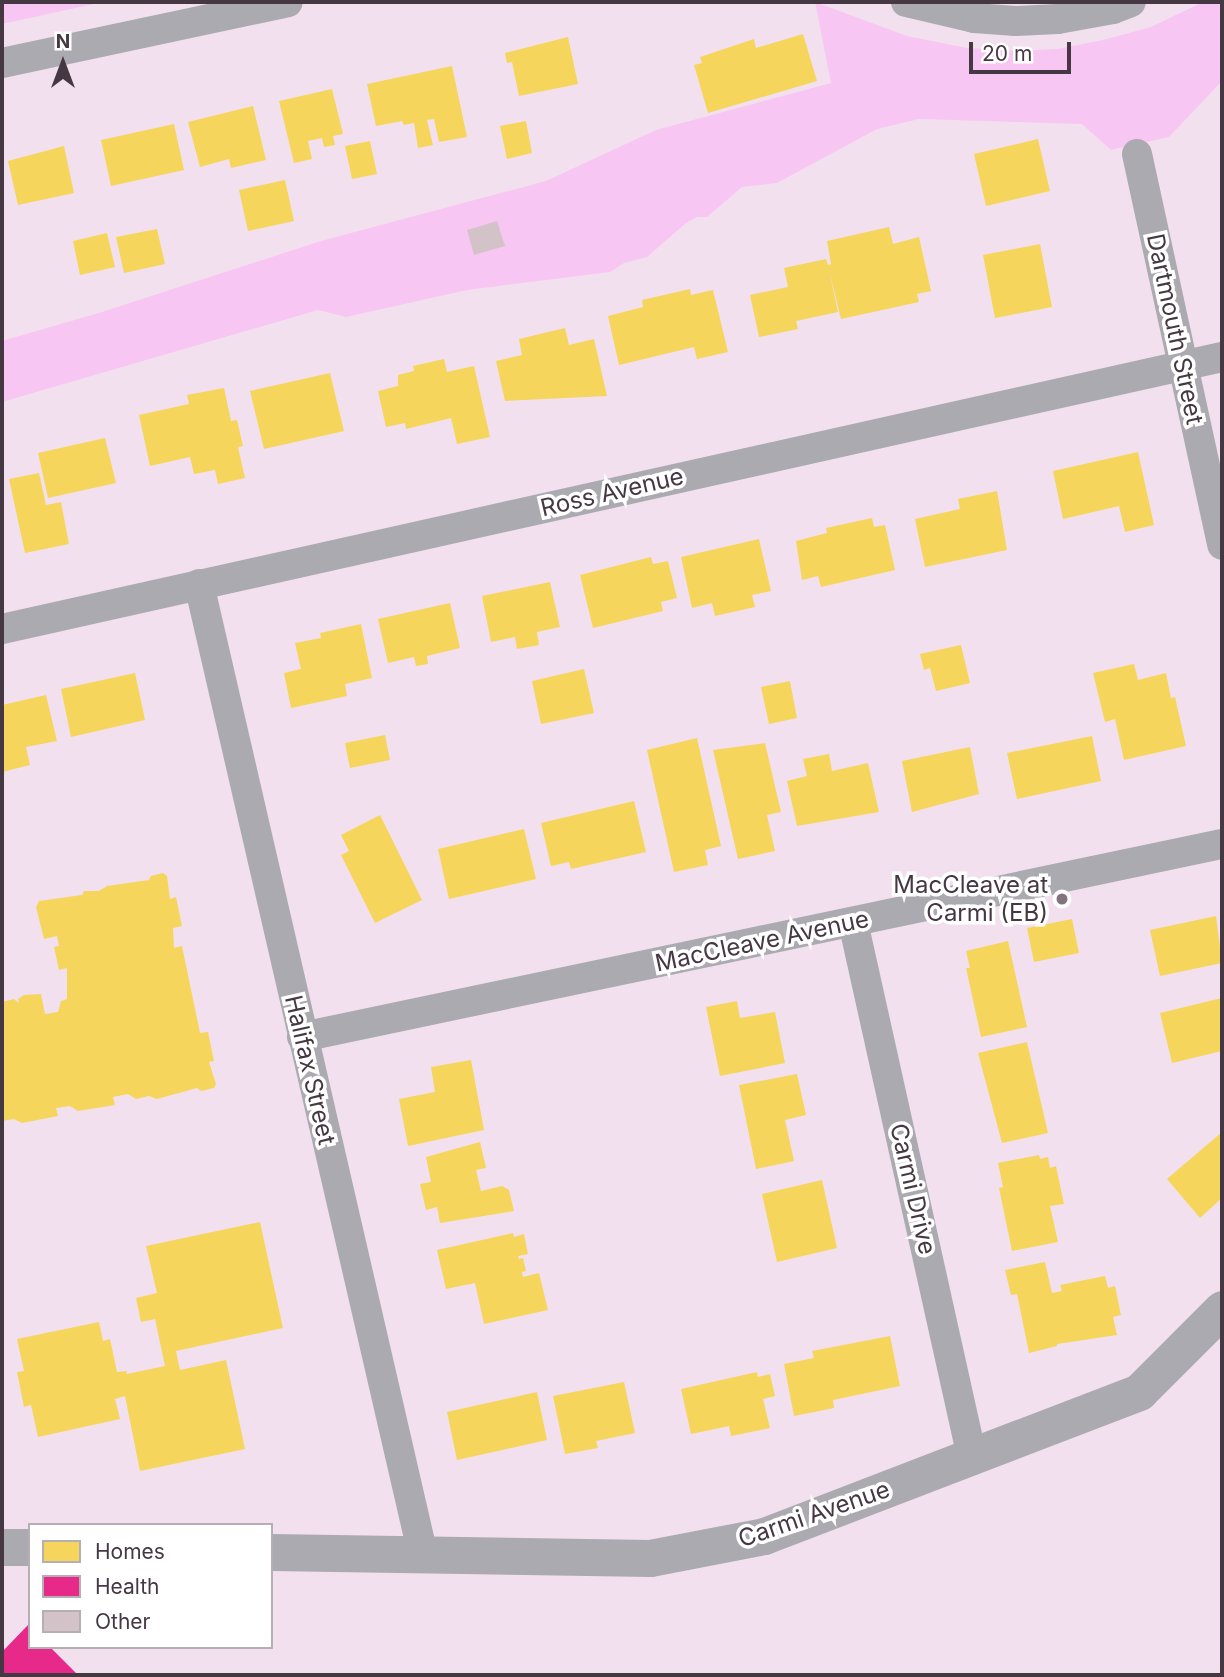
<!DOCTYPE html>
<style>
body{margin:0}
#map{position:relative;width:1224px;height:1677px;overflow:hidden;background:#f2e0ef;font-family:Inter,sans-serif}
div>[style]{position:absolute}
.green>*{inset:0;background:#f8c6f3}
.homes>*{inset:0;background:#f6d55c}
.health>*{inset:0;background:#e7298a}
.building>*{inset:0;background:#d3c3c8}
.minor>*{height:30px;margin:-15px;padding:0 15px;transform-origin:15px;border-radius:15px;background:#abaab1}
.tertiary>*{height:37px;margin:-18.5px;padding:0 18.5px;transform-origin:18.5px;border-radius:18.5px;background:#abaab1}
.dots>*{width:19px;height:19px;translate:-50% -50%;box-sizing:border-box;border:4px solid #fff;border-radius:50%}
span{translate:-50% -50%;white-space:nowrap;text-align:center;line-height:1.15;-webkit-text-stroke:7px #fff;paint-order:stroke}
.street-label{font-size:24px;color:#453843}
.poi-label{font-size:24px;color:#453843}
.right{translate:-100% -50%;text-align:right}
.frame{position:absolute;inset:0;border:4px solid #453843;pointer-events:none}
.legend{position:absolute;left:28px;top:1523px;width:245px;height:126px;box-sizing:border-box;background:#fff;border:2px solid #b5afb4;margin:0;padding:9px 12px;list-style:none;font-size:21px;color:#453843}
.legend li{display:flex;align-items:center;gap:14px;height:35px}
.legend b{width:35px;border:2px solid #b5afb4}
.north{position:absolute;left:28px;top:28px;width:70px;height:70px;-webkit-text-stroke:5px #fff;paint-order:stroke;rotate:0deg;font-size:19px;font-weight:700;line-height:28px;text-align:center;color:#453843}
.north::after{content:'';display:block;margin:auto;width:24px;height:32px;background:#453843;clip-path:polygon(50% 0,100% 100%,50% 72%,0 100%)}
.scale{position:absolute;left:969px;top:42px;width:102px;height:32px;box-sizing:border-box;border:4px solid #453843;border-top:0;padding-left:9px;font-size:21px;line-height:24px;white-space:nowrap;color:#453843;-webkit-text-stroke:5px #fff;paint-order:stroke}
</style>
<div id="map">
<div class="green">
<div style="clip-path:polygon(2px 2px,103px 2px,2px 24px)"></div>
<div style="clip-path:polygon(815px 2px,907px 36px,967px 48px,1015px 51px,1057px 49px,1103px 40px,1151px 27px,1203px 2px,1222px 2px,1222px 81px,1169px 137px,1111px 150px,1082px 124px,919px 119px,877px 129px,777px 183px,742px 187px,707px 217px,697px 217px,686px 223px,647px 257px,624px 263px,610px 272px,467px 290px,346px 317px,318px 310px,2px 402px,2px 341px,102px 312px,321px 241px,546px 181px,656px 130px,831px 83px)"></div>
</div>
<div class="homes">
<div style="clip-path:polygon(803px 34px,817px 81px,708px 113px,694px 65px,702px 63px,700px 57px,754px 39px,756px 48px)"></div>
<div style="clip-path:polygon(568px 37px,578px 84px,519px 96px,512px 62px,507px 63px,505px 53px)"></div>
<div style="clip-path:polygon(452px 66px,467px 137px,439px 142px,434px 119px,427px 120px,433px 145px,418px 148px,414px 123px,404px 125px,402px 121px,376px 126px,367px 84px)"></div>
<div style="clip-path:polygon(332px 89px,343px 134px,333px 136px,335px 145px,324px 147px,322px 138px,308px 141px,312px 159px,294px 163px,279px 101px)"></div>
<div style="clip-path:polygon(253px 106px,266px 160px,231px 168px,229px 159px,200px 167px,188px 122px)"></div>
<div style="clip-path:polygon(526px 121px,532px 153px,507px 159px,500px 126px)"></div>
<div style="clip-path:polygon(174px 124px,184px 170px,111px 186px,101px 140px)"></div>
<div style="clip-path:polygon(1038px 139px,1050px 191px,986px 206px,974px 154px)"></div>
<div style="clip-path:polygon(370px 141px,377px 174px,352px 179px,345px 146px)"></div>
<div style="clip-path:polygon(64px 146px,74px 193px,18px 205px,8px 161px)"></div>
<div style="clip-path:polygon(285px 180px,294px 221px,248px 231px,239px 190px)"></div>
<div style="clip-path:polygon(889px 227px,893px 244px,919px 237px,931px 291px,917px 294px,919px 302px,841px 319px,829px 270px,838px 312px,796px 321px,798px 329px,759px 337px,750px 295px,788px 287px,784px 268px,826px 259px,828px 265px,831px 264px,827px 241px)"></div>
<div style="clip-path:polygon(157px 229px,165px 264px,124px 273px,116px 237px)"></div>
<div style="clip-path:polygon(107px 233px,115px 267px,80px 275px,73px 241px)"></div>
<div style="clip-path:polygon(1040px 244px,1052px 307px,995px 318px,983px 255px)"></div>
<div style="clip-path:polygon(690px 289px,691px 295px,713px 290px,728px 352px,697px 359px,694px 347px,619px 365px,608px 316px,643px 307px,642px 300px)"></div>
<div style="clip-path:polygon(565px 328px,569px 345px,594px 339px,607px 396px,505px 401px,496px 361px,522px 355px,519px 339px)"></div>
<div style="clip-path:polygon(444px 359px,447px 372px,474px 366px,490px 437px,457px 444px,451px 418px,406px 429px,405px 423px,386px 427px,378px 391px,398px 386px,398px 375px,414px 371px,413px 366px)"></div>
<div style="clip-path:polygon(330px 373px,344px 431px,264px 449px,250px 391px)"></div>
<div style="clip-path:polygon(224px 388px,231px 421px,237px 420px,243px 446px,238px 447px,245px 478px,218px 484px,215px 470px,194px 474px,190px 457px,150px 466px,139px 415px,189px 404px,187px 395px)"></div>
<div style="clip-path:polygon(105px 438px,116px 483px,48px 498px,38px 453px)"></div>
<div style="clip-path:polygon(1138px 452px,1154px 525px,1125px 532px,1119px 506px,1063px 519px,1053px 471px)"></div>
<div style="clip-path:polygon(39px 473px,46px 505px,61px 502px,69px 544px,25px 553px,9px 479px)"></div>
<div style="clip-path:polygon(997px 491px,1007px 550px,925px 567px,915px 519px,960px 509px,958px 499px)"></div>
<div style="clip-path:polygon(872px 518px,874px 527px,885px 525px,895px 570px,821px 587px,818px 576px,802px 580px,796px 541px,827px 533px,826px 528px)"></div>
<div style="clip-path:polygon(759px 539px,771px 591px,752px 595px,755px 607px,715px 616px,712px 603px,692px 608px,681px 557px)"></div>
<div style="clip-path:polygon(651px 557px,653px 564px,668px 561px,677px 598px,661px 602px,663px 611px,593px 628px,580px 575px)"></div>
<div style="clip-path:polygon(550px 582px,560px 627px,537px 632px,539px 645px,517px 649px,515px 637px,491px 642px,482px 596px)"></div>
<div style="clip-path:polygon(450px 603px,460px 648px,427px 656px,428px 664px,416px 666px,414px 657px,388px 663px,378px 619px)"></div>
<div style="clip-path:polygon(361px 624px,372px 678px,345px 684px,347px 696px,291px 708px,284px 673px,301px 669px,295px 643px,321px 638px,320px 633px)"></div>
<div style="clip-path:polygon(961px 645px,970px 683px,936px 691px,930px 668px,924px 670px,920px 654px)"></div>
<div style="clip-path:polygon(1134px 664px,1138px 680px,1166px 673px,1171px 698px,1175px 697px,1186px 746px,1124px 760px,1115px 719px,1105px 722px,1093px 673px)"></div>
<div style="clip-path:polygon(584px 669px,594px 713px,541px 724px,532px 681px)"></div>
<div style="clip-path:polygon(135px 673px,145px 720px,71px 737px,61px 689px)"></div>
<div style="clip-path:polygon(790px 681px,797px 718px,769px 724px,761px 687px)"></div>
<div style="clip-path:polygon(46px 695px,57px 741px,26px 747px,30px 765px,2px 772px,2px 705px)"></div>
<div style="clip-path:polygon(385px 735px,390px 760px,350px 768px,345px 743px)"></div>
<div style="clip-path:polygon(1092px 736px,1101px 781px,1017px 799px,1007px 753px)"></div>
<div style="clip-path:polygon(697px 738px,721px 846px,705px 850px,708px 865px,674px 872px,647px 750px)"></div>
<div style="clip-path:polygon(765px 743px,781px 812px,767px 815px,775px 851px,738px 859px,713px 750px)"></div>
<div style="clip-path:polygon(970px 747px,979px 794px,912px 812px,902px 761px)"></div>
<div style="clip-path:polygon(829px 754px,832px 771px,868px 763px,879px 812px,797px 826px,787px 781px,807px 776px,803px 759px)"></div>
<div style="clip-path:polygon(634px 801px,646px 852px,571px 869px,569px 862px,551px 866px,541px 823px)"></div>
<div style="clip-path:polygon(380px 815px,422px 900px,375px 923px,341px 855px,349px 851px,341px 835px)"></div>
<div style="clip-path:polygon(524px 829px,536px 879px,449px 899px,438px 849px)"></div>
<div style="clip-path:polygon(163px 873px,167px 876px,170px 899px,176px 897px,182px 926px,173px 928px,174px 948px,182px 946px,200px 1033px,208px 1032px,214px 1061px,209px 1062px,216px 1084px,214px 1088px,201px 1091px,197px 1088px,157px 1099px,149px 1096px,136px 1099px,128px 1094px,113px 1097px,115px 1105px,78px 1111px,70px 1106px,56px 1108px,58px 1116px,22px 1123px,14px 1119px,2px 1121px,2px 1002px,14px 999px,19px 1003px,18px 999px,24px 995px,41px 994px,45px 1014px,58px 1012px,61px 1001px,67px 999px,67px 968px,59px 970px,54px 947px,59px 946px,57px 936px,44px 939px,36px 907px,39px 901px,82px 895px,84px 891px,99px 891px,107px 886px,149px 880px,151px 876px)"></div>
<div style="clip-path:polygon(1216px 916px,1222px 963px,1160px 976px,1150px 930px)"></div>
<div style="clip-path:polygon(1072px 919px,1079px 953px,1034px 962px,1027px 928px)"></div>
<div style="clip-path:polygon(1008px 941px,1027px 1027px,981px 1037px,966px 968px,970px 968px,966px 951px)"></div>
<div style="clip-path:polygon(1222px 998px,1222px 1051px,1172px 1063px,1160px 1013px)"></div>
<div style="clip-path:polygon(737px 1001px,740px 1018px,775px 1012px,785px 1063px,720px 1076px,706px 1007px)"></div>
<div style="clip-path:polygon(1027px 1042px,1048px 1133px,1002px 1143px,978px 1053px)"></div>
<div style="clip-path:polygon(471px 1060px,484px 1130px,408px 1146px,399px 1099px,435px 1092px,431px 1067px)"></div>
<div style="clip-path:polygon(797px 1074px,806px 1115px,785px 1120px,794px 1161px,756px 1169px,739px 1085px)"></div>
<div style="clip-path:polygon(1222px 1132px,1222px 1198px,1200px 1218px,1167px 1179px)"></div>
<div style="clip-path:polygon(480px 1142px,486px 1168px,476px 1170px,481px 1191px,502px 1186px,509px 1190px,514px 1211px,440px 1223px,437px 1207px,426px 1210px,420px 1184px,431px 1182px,426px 1157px)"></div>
<div style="clip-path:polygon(1039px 1155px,1040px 1159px,1048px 1157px,1050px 1168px,1056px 1166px,1064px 1204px,1050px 1206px,1058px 1242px,1012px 1251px,999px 1188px,1003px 1187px,998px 1163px)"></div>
<div style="clip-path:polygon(822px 1180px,837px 1248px,777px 1262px,762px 1194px)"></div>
<div style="clip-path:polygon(260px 1222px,283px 1328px,176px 1351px,180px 1370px,226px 1360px,245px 1449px,140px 1471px,125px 1396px,115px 1399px,120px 1419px,38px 1437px,31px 1405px,24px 1407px,17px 1372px,24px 1371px,17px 1339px,99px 1322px,103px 1341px,110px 1339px,117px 1372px,126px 1371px,127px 1374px,165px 1366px,155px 1319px,141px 1322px,136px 1298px,157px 1293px,146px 1246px)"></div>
<div style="clip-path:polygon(513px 1233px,514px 1237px,524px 1234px,528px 1254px,518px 1256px,519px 1259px,523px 1258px,526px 1271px,522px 1272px,523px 1277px,539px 1273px,548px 1310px,484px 1324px,475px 1283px,446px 1289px,437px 1250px)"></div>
<div style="clip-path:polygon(1045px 1262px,1052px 1293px,1062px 1291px,1060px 1285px,1105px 1276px,1108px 1288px,1115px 1286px,1121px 1315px,1113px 1317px,1117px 1335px,1057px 1344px,1057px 1346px,1029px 1353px,1017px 1294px,1011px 1295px,1005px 1270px)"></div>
<div style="clip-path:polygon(890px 1336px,900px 1386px,833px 1400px,834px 1408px,794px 1416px,784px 1364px,814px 1358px,812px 1351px)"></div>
<div style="clip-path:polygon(757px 1372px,758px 1377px,770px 1374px,775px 1396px,763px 1399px,770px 1428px,731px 1436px,729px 1426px,691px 1434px,681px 1389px)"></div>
<div style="clip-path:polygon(624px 1382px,635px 1433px,596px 1441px,598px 1448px,565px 1454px,553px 1396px)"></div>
<div style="clip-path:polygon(537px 1392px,547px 1440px,457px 1460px,447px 1412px)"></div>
</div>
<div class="health">
<div style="clip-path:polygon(28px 1625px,30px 1647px,50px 1647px,78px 1675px,2px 1675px,2px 1652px)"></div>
</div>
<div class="building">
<div style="clip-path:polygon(497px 221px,505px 246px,474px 255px,467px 230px)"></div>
</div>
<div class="minor">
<div style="left:906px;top:2px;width:70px;rotate:13.2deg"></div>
<div style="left:974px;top:18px;width:42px;rotate:4.1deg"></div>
<div style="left:1016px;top:21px;width:42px;rotate:-2.7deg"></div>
<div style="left:1058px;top:19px;width:56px;rotate:-10.3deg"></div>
<div style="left:1113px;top:9px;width:19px;rotate:-21deg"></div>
<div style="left:2px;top:63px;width:292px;rotate:-12deg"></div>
<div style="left:1137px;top:154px;width:400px;rotate:77.7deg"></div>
<div style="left:199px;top:584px;width:997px;rotate:77.01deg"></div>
<div style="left:2px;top:629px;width:1250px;rotate:-12.57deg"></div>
<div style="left:853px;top:922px;width:548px;rotate:77.46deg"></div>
<div style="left:302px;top:1037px;width:940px;rotate:-11.85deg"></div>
</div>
<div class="tertiary">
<div style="left:2px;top:1547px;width:28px"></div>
<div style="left:271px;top:1552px;width:379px;rotate:0.9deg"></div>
<div style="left:650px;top:1558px;width:116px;rotate:-10.9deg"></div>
<div style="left:764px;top:1536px;width:402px;rotate:-21deg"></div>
<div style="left:1139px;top:1392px;width:117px;rotate:-45deg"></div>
</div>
<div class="dots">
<div style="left:1062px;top:899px;background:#82737f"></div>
</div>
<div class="street-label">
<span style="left:1175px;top:329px;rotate:78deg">Dartmouth Street</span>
<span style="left:612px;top:492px;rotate:-13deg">Ross Avenue</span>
<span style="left:762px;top:941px;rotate:-12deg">MacCleave Avenue</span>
<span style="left:310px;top:1070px;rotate:77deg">Halifax Street</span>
<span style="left:913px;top:1189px;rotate:77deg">Carmi Drive</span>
<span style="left:814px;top:1514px;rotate:-19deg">Carmi Avenue</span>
</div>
<div class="poi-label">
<span class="right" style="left:1048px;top:899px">MacCleave at<br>Carmi (EB)</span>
</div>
<div class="frame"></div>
<ul class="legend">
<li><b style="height:19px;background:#f6d55c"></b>Homes</li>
<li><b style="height:19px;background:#e7298a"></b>Health</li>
<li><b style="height:19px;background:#d3c3c8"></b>Other</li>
</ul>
<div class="north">N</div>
<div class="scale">20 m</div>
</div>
